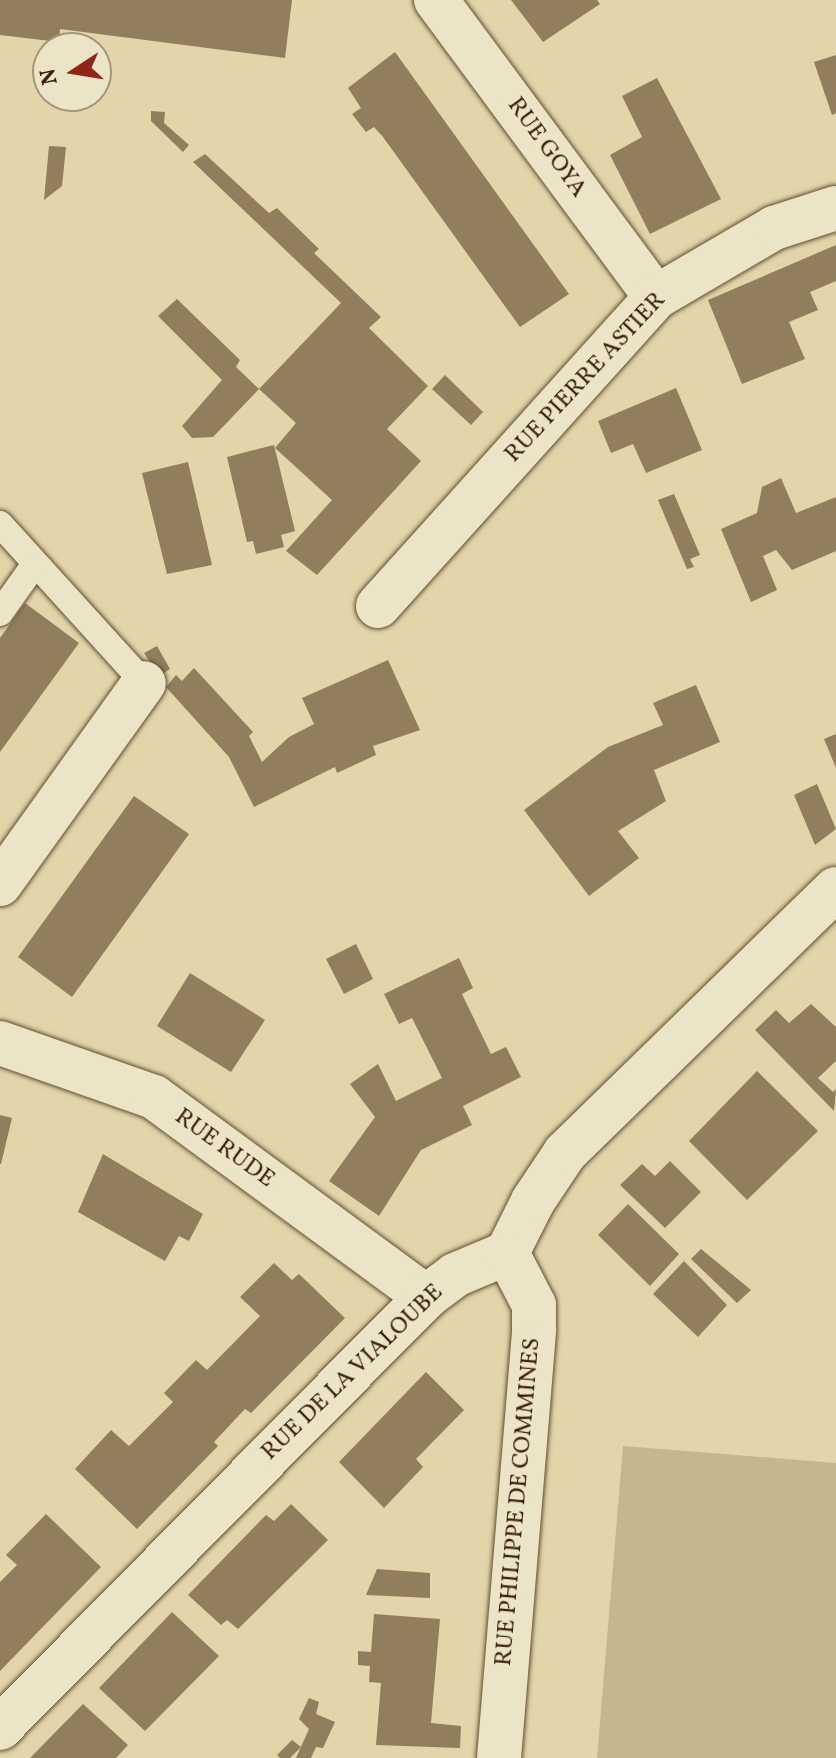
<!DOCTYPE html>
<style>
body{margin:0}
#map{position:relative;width:836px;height:1758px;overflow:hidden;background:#e1d5a9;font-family:Vollkorn,serif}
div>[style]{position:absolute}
.green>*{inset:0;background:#c5b68e}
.building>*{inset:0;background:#917e5d}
.roads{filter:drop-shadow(0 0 2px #644c32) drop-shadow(0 0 2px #644c32)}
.service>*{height:26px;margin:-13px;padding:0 13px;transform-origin:13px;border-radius:13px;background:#ece4c7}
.minor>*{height:44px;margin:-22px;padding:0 22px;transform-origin:22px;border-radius:22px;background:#ece4c7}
span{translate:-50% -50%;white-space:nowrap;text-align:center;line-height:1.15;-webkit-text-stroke:7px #ece4c7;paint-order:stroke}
.street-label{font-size:24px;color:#3a1f0a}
.north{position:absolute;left:32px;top:32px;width:80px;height:80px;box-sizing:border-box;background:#ece4c7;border:2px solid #a5957b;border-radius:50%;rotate:258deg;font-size:22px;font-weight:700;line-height:32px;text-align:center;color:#3a1f0a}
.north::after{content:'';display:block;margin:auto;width:28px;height:36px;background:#8f2418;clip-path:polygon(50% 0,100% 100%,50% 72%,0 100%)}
</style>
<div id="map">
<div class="green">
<div style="clip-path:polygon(623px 1446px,836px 1463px,836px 1758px,597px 1758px)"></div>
</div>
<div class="building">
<div style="clip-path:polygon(0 0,292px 0,285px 58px,60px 29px,59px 42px,0 35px)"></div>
<div style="clip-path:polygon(511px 0,597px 0,600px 4px,543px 42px)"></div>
<div style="clip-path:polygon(395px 52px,569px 294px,520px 327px,383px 137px,374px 127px,366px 132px,352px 114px,361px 108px,348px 88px)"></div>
<div style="clip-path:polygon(836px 55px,836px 113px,832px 115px,814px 62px)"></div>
<div style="clip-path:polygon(657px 78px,721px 199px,650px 234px,610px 155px,642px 137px,622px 96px)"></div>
<div style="clip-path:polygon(151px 111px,165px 112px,164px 123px,189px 145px,183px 152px,151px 121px)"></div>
<div style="clip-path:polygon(49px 146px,66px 147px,62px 186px,44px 200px)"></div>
<div style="clip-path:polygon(205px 154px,269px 213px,277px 208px,319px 249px,314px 253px,381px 317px,369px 328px,428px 386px,387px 429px,421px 461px,317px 575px,286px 551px,332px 500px,275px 448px,296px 423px,259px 389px,341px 303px,193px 162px)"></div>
<div style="clip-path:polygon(836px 245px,836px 281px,810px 292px,818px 310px,789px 322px,805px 359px,742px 384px,708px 300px)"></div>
<div style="clip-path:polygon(177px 299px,240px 360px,236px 367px,259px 389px,213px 437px,192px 438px,182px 426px,222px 380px,158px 316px)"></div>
<div style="clip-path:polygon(445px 375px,483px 412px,471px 425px,432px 389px)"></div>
<div style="clip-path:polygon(676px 388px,702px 450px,646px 473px,633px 444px,611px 453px,598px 421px)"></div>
<div style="clip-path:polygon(274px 445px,295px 531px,281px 535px,284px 547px,256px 554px,253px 541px,247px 542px,227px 457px)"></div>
<div style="clip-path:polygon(188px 462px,212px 565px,167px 574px,142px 473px)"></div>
<div style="clip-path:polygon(781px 478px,796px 513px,836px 497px,836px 551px,792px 570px,776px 550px,763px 556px,777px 590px,751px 602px,721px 529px,757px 513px,762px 487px)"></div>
<div style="clip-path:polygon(674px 494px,700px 555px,690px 559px,694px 567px,687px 569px,658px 500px)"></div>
<div style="clip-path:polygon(25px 603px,79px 643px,0 752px,0 638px)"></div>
<div style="clip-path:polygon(157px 646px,170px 669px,159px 676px,144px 653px)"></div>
<div style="clip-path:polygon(388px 660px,420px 730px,373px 746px,376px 755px,337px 773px,335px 767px,254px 807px,229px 757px,166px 687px,176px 675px,182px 681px,194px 668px,253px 732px,249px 736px,262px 762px,289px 737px,314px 724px,302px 698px)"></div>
<div style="clip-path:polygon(696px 685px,720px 742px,654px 770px,666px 801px,618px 831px,639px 858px,589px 896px,524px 810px,608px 747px,663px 725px,653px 703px)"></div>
<div style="clip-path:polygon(836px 734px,836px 768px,824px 739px)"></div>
<div style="clip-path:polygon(817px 784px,836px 829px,815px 845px,794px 795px)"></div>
<div style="clip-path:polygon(134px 796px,189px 834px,72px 997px,18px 957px)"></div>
<div style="clip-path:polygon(356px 944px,373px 979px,344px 994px,326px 959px)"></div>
<div style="clip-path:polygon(459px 958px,473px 988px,462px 994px,491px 1054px,506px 1047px,521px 1077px,463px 1106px,472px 1125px,421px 1150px,379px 1216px,329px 1181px,375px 1117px,350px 1084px,378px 1064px,396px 1101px,442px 1078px,412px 1018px,399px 1024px,384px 994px)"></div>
<div style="clip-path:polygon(190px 973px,265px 1020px,231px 1072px,157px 1026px)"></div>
<div style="clip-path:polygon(811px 1004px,836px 1027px,836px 1061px,818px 1078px,833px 1092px,836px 1089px,834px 1111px,755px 1030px,776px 1010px,789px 1023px)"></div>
<div style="clip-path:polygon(757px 1071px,818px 1131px,747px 1200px,689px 1141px)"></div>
<div style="clip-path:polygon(0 1115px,12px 1118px,1px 1164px,0 1164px)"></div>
<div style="clip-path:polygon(103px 1154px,203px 1214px,189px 1241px,179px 1236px,165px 1261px,78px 1212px)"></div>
<div style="clip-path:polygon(670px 1161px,701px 1192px,665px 1228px,620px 1185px,642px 1164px,655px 1176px)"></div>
<div style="clip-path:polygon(628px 1204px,679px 1254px,650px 1286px,598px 1235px)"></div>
<div style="clip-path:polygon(701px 1249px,751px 1290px,737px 1303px,691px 1259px)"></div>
<div style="clip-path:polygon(684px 1261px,727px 1305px,698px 1337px,653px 1294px)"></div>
<div style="clip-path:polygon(274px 1263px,292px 1280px,299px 1274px,345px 1318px,251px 1413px,245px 1409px,214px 1442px,218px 1446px,137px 1529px,75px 1469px,111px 1430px,129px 1446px,173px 1402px,164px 1393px,196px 1360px,207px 1370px,260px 1316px,240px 1297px)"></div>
<div style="clip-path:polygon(426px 1372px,464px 1410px,416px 1459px,423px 1467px,384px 1508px,339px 1462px)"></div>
<div style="clip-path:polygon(291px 1504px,328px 1540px,238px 1629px,227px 1620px,221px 1625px,188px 1595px,266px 1515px,274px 1521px)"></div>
<div style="clip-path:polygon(46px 1514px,101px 1567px,0 1671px,0 1582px,17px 1565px,6px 1555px)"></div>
<div style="clip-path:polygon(377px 1569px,430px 1573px,430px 1598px,366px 1595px)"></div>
<div style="clip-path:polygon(172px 1612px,219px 1656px,145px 1731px,99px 1688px)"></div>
<div style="clip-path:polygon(374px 1614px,440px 1619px,431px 1723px,461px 1726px,460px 1748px,376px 1745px,381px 1683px,369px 1682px,370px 1666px,358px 1665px,358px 1651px,371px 1652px)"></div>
<div style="clip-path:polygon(309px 1698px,319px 1702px,316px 1714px,335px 1722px,323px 1748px,316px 1747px,311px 1758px,296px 1758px,309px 1729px,299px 1719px)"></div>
<div style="clip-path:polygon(83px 1704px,128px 1745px,116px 1758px,30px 1758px)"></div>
<div style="clip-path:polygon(292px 1740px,301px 1747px,290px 1758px,280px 1758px,277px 1755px)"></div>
</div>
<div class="roads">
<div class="service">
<div style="left:0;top:524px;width:215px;rotate:47.8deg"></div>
<div style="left:0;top:613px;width:60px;rotate:-54.5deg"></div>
</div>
<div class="minor">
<div style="left:436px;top:0;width:370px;rotate:53.5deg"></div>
<div style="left:378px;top:606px;width:416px;rotate:-48deg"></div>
<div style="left:656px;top:297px;width:137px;rotate:-30.3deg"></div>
<div style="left:774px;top:228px;width:65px;rotate:-17.9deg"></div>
<div style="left:0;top:884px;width:247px;rotate:-54.4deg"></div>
<div style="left:0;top:1043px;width:163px;rotate:19.3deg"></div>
<div style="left:154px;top:1097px;width:338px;rotate:36.3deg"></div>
<div style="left:0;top:1728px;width:606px;rotate:-45.33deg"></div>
<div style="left:426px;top:1297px;width:36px;rotate:-37deg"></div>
<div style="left:455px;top:1275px;width:56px;rotate:-22.9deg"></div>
<div style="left:507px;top:1253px;width:58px;rotate:-63.4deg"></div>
<div style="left:533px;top:1201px;width:58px;rotate:-56.3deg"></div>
<div style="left:565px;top:1153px;width:378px;rotate:-44.3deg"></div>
<div style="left:499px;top:1758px;width:430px;rotate:-85.3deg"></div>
<div style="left:534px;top:1329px;width:24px;rotate:-90deg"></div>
<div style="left:534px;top:1305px;width:59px;rotate:-117.4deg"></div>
</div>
</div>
<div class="street-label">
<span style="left:546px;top:148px;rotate:54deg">RUE GOYA</span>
<span style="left:586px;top:378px;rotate:-47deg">RUE PIERRE ASTIER</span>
<span style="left:224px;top:1149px;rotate:36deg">RUE RUDE</span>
<span style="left:353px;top:1373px;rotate:-44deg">RUE DE LA VIALOUBE</span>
<span style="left:519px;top:1502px;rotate:-85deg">RUE PHILIPPE DE COMMINES</span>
</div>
<div class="north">N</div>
</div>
